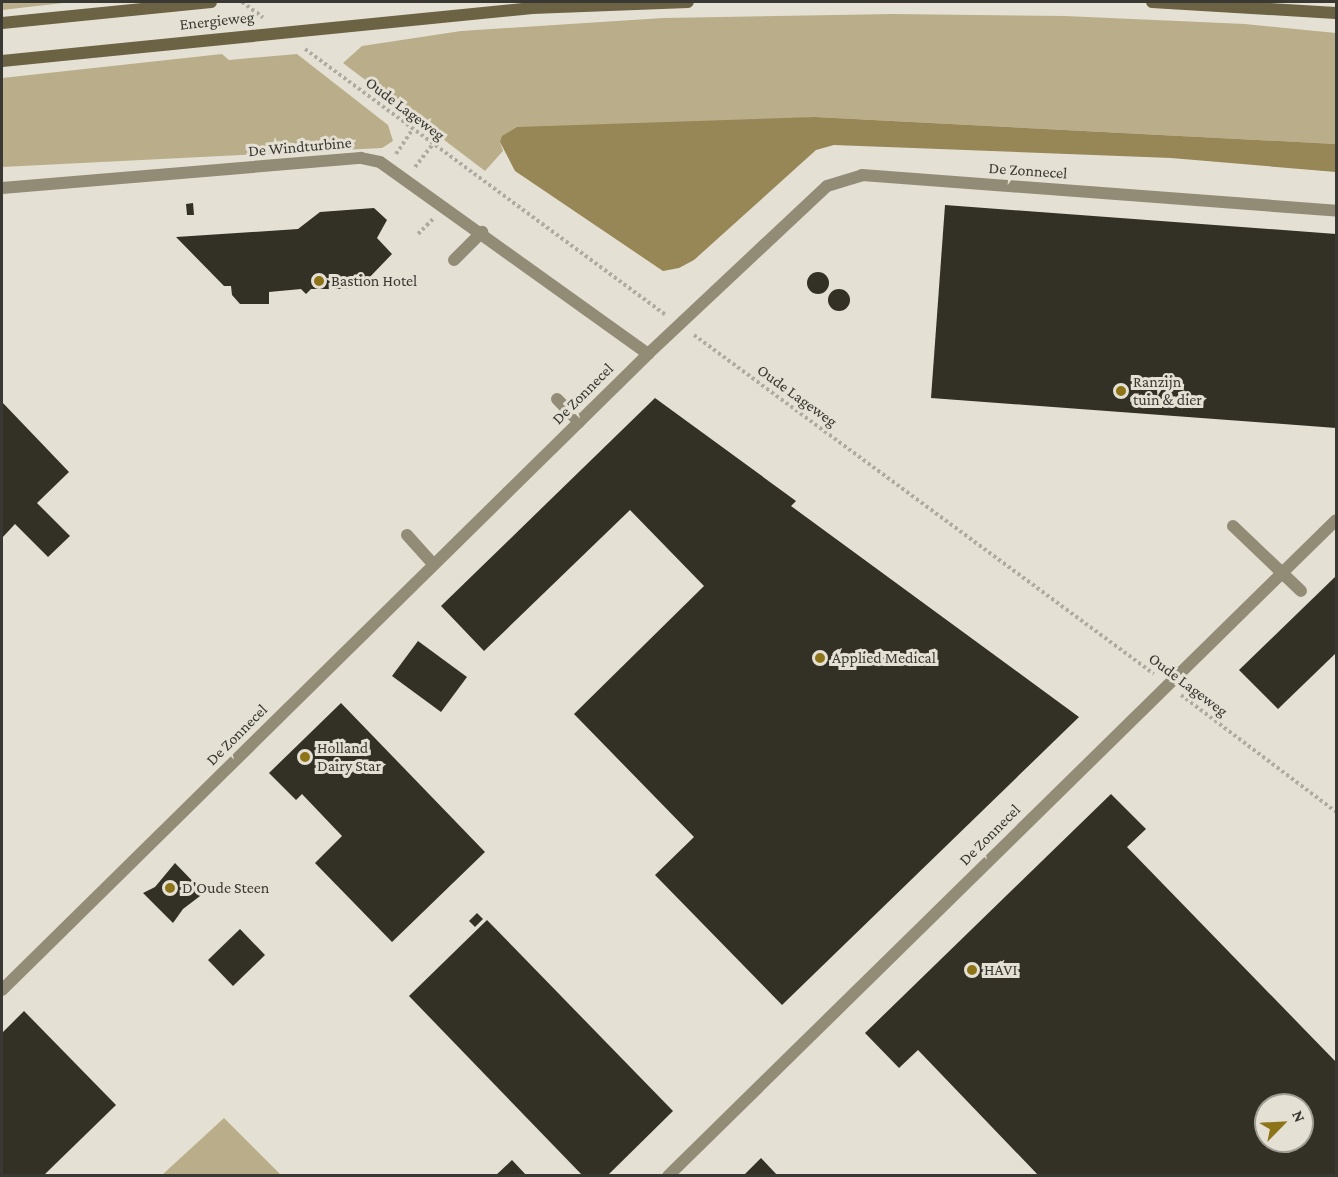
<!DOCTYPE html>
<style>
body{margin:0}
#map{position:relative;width:1338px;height:1177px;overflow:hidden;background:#e4e0d4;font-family:"Crimson Pro",serif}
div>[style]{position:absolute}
.green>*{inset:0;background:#baae8a}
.water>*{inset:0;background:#978756}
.building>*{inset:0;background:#333026}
.round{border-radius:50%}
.path>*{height:4px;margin-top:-2px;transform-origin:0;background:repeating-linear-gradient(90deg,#aeaba1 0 3px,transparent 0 6px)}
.lane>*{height:12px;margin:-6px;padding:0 6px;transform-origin:6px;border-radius:6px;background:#928b76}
.street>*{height:12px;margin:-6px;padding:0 6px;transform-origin:6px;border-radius:6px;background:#928b76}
.secondary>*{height:12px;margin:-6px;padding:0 6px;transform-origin:6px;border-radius:6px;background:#6c6244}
.dots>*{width:16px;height:16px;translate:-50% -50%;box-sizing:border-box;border:3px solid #e4e0d4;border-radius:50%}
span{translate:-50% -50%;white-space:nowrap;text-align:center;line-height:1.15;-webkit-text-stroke:6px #e4e0d4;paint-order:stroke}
.street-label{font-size:16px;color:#3a3833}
.poi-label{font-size:16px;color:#3a3833}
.left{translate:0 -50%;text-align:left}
.frame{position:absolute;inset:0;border:3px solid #3a3833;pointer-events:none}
.north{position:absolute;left:1254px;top:1093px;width:60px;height:60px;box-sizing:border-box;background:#e4e0d4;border:2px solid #a09d94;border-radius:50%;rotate:66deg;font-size:16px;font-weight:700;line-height:24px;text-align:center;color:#3a3833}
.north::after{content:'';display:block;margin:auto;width:21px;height:27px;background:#8e7418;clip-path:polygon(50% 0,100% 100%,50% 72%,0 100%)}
</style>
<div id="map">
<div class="green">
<div style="clip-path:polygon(2px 2px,72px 2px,2px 10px)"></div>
<div style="clip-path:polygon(893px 14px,1065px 16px,1245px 24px,1336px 33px,1336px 144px,815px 117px,500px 142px,503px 151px,485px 171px,343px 63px,362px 46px,461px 31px,663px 18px)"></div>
<div style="clip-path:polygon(222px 54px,229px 60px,297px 54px,388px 125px,393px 141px,382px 148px,2px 167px,2px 78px)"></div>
<div style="clip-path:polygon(224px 1118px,281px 1175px,162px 1175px)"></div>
</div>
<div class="water">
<div style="clip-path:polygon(815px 117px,1336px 144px,1336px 172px,1171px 158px,834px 145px,816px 150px,694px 260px,679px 268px,663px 271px,515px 171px,500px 142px,502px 136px,517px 127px)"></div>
</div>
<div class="building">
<div style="clip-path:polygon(193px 203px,194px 215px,187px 215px,186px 204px)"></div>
<div style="clip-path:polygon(945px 205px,1336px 234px,1336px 428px,931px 398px)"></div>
<div style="clip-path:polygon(374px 208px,387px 220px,377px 238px,392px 254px,366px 281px,346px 289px,311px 289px,306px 294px,301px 289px,269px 292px,269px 304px,240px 304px,232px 295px,231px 286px,224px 286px,176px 237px,298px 229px,320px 212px)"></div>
<div class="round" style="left:807px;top:272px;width:22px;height:22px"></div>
<div class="round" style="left:828px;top:289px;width:22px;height:22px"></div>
<div style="clip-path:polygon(655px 398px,796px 501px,791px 506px,1079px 717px,782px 1005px,655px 875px,694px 837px,574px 714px,704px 586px,630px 510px,484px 651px,441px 606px)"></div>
<div style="clip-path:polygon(2px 402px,69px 472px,37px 503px,70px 536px,48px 557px,15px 524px,2px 538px)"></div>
<div style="clip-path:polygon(1336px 576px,1336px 653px,1278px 709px,1239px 670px)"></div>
<div style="clip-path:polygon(418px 641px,467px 677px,441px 712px,392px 676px)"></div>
<div style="clip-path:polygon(341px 703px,485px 852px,392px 942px,315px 863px,342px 836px,302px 794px,296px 800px,269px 773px)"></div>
<div style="clip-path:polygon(evenodd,1111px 794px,1146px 829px,1127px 847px,1336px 1062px,1336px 1176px,1039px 1176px,918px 1050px,899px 1068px,865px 1033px,1111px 794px,1266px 1105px,1302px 1105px,1302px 1141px,1266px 1141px,1266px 1105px)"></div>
<div style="clip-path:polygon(175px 863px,204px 893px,183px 909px,173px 923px,143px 893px,155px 887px)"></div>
<div style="clip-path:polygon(477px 913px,483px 919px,475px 927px,469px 921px)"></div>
<div style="clip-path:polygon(487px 920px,673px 1111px,607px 1176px,583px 1176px,409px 996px)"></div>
<div style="clip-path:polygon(240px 929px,265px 955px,233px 986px,208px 960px)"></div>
<div style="clip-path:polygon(24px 1011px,116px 1105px,43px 1176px,2px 1176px,2px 1033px)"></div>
<div style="clip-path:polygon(761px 1158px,778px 1176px,743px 1176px)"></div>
<div style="clip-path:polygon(512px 1160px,527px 1176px,495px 1176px)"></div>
</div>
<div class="path">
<div style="left:242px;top:2px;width:26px;rotate:36deg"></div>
<div style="left:305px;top:49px;width:448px;rotate:36.4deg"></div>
<div style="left:396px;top:154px;width:29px;rotate:-56deg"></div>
<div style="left:415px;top:167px;width:28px;rotate:-52deg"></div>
<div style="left:418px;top:234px;width:21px;rotate:-45deg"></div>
<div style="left:694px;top:335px;width:571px;rotate:36.39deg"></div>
<div style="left:1181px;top:695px;width:194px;rotate:37deg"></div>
</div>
<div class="lane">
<div style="left:454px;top:260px;width:40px;rotate:-45deg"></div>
<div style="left:557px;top:399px;width:32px;rotate:46deg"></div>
<div style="left:1233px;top:526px;width:94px;rotate:43.7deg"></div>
<div style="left:407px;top:535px;width:39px;rotate:48deg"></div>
</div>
<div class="street">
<div style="left:2px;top:188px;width:360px;rotate:-4.8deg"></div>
<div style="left:361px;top:158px;width:19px;rotate:12deg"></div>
<div style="left:380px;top:162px;width:330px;rotate:35.6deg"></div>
<div style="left:2px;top:990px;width:907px;rotate:-44.55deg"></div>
<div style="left:648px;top:354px;width:245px;rotate:-43.2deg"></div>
<div style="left:827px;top:186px;width:37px;rotate:-17deg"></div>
<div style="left:862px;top:175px;width:475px;rotate:4.3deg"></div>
<div style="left:668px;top:1176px;width:936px;rotate:-44.48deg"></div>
</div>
<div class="secondary">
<div style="left:1152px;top:2px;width:184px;rotate:3.4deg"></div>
<div style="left:2px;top:23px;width:210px;rotate:-5.7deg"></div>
<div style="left:2px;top:61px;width:533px;rotate:-5.71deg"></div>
<div style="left:532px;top:8px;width:156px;rotate:-2.2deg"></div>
</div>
<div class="dots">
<div style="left:319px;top:281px;background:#8e7418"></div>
<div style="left:1121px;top:391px;background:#8e7418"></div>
<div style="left:820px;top:658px;background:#8e7418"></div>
<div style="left:305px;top:757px;background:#8e7418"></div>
<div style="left:170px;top:888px;background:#8e7418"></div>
<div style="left:972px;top:970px;background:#8e7418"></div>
</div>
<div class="street-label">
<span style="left:217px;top:21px;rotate:-6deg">Energieweg</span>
<span style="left:405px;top:109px;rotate:37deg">Oude Lageweg</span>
<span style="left:300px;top:147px;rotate:-5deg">De Windturbine</span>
<span style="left:1028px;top:171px;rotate:4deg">De Zonnecel</span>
<span style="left:583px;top:394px;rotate:-45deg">De Zonnecel</span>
<span style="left:797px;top:396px;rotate:36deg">Oude Lageweg</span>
<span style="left:1188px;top:685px;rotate:37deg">Oude Lageweg</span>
<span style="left:237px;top:735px;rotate:-45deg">De Zonnecel</span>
<span style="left:990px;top:835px;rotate:-45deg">De Zonnecel</span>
</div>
<div class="poi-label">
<span class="left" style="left:331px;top:281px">Bastion Hotel</span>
<span class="left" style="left:1133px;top:391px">Ranzijn<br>tuin &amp; dier</span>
<span class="left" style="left:832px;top:658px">Applied Medical</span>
<span class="left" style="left:317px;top:757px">Holland<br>Dairy Star</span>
<span class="left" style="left:182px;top:888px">D'Oude Steen</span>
<span class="left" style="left:984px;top:970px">HAVI</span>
</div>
<div class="frame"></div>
<div class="north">N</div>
</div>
